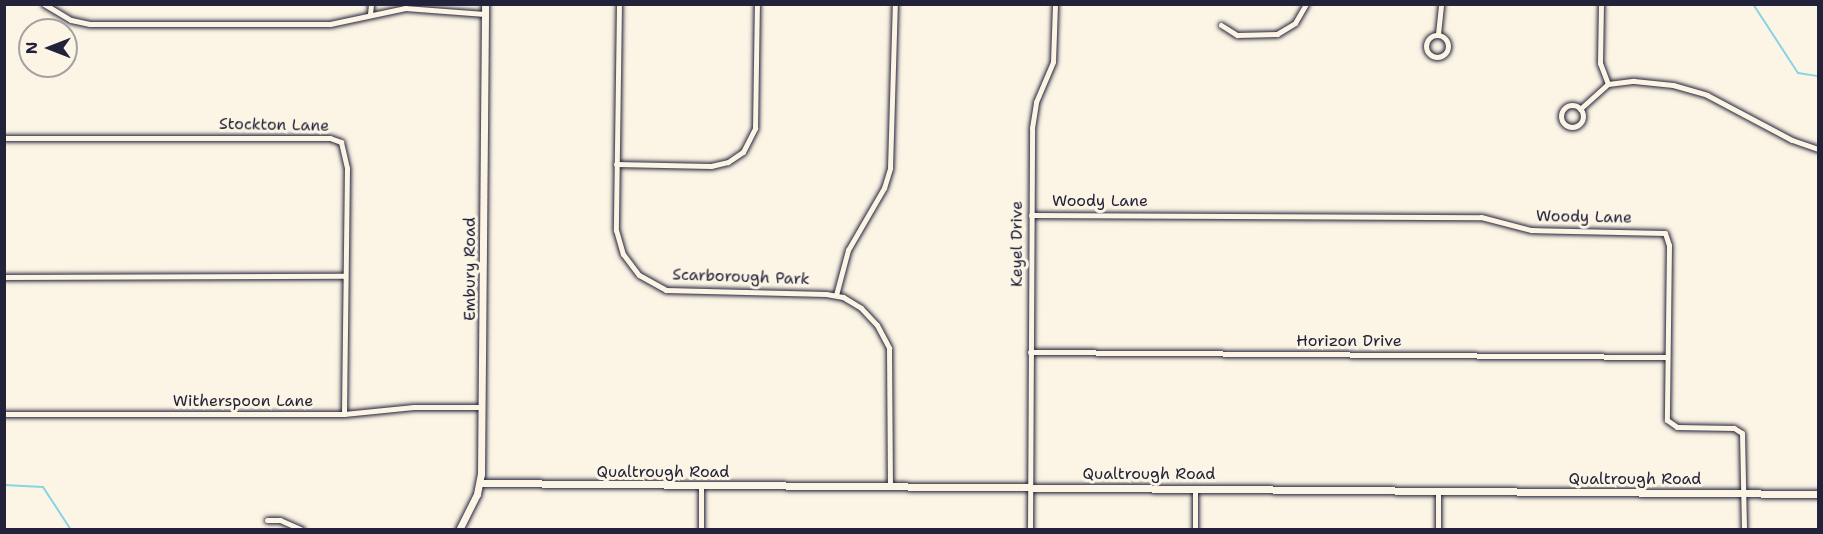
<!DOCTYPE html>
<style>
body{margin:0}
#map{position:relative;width:1823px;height:534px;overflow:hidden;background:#fcf5e5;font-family:"Shantell Sans",sans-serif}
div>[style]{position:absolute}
.stream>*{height:2px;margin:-1px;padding:0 1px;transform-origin:1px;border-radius:1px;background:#86d4e4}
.roads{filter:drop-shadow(0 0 2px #22223b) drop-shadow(0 0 2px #22223b)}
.minor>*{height:5px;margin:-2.5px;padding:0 2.5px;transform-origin:2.5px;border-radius:2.5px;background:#fcf5e5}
.minor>.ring{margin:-2.5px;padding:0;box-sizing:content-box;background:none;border:5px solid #fcf5e5;border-radius:50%}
.tertiary>*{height:7px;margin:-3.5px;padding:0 3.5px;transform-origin:3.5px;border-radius:3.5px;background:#fcf5e5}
span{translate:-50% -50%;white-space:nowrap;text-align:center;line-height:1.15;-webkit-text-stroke:6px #fcf5e5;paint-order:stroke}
.street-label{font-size:16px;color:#22223b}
.frame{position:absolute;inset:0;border:6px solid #22223b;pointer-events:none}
.north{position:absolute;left:18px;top:18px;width:60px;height:60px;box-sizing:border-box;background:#fcf5e5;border:2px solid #a5a1a1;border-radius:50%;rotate:270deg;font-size:16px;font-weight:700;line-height:24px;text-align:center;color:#22223b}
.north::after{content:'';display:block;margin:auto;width:21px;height:27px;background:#22223b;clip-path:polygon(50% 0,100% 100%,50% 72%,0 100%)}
</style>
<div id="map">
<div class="stream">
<div style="left:1753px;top:4px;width:82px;rotate:56.9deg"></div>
<div style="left:1798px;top:73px;width:20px;rotate:9deg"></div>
<div style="left:4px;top:485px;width:39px;rotate:3deg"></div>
<div style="left:43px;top:487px;width:51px;rotate:56.9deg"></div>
</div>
<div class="roads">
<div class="minor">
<div style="left:44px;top:4px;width:31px;rotate:31deg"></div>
<div style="left:71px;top:20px;width:19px;rotate:12deg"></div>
<div style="left:90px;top:24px;width:240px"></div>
<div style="left:330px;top:24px;width:77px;rotate:-12deg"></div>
<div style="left:405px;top:8px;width:80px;rotate:4.3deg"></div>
<div style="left:619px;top:4px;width:226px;rotate:90.8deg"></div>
<div style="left:616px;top:230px;width:25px;rotate:74deg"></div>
<div style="left:623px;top:254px;width:26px;rotate:53deg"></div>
<div style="left:639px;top:275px;width:31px;rotate:29deg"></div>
<div style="left:666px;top:290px;width:160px;rotate:1.4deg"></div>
<div style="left:826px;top:294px;width:17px;rotate:10deg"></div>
<div style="left:843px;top:297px;width:21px;rotate:31deg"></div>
<div style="left:861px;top:308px;width:23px;rotate:47deg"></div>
<div style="left:877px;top:325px;width:26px;rotate:62deg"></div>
<div style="left:889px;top:348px;width:138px;rotate:89.6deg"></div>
<div style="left:1601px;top:4px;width:59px;rotate:91deg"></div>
<div style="left:1600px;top:63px;width:22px;rotate:69deg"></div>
<div style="left:370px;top:14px;width:10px;rotate:-84deg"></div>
<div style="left:1221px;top:25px;width:19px;rotate:32deg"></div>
<div style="left:1237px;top:35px;width:40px;rotate:-1.4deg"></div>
<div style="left:1277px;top:34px;width:21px;rotate:-31deg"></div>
<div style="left:1295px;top:23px;width:22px;rotate:-60deg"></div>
<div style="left:1438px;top:34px;width:30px;rotate:-84deg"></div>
<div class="ring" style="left:1426px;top:35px;width:17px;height:17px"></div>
<div class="ring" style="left:1561px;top:105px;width:17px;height:17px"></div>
<div style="left:1580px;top:109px;width:38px;rotate:-42deg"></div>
<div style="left:1608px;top:84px;width:26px;rotate:-7deg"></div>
<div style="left:1634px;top:81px;width:39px;rotate:6deg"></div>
<div style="left:1673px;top:85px;width:35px;rotate:16deg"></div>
<div style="left:1707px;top:95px;width:96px;rotate:27.9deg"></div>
<div style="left:1792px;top:140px;width:28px;rotate:19deg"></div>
<div style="left:4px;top:138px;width:326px"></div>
<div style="left:330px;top:138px;width:12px;rotate:20deg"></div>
<div style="left:341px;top:142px;width:27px;rotate:77deg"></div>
<div style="left:347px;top:168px;width:246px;rotate:90.7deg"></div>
<div style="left:616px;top:164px;width:95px;rotate:1.2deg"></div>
<div style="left:711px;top:166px;width:17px;rotate:-13deg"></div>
<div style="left:728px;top:162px;width:18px;rotate:-34deg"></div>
<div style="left:743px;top:152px;width:27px;rotate:-63deg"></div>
<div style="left:755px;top:128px;width:124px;rotate:-89.1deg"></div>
<div style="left:1031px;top:215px;width:450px;rotate:0.3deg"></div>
<div style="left:1481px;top:217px;width:52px;rotate:14.6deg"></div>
<div style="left:1531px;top:230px;width:134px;rotate:1.3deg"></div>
<div style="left:1665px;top:233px;width:13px;rotate:72deg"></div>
<div style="left:1669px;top:245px;width:175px;rotate:90.7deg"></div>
<div style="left:1667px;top:420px;width:12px;rotate:35deg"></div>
<div style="left:1677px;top:427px;width:57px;rotate:1deg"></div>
<div style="left:1734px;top:428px;width:9px;rotate:32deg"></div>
<div style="left:1742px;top:433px;width:97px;rotate:88.8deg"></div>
<div style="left:4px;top:277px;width:341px;rotate:-0.2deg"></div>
<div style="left:836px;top:295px;width:47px;rotate:-75.1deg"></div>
<div style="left:848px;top:250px;width:72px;rotate:-59.9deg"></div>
<div style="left:884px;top:188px;width:21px;rotate:-73deg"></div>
<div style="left:890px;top:168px;width:164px;rotate:-88.3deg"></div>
<div style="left:1030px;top:352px;width:637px;rotate:0.45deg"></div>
<div style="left:4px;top:414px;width:340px"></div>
<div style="left:344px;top:414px;width:70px;rotate:-5.7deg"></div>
<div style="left:414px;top:407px;width:68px"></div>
<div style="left:267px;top:520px;width:13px"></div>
<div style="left:280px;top:520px;width:24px;rotate:24deg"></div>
<div style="left:701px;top:530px;width:45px;rotate:-90deg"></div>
<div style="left:1030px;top:530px;width:402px;rotate:-89.7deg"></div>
<div style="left:1032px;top:128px;width:26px;rotate:-81deg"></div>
<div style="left:1036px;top:102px;width:43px;rotate:-67deg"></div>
<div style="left:1053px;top:62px;width:58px;rotate:-88deg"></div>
<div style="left:1195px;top:530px;width:42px;rotate:-90deg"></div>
<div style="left:1438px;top:530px;width:39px;rotate:-90deg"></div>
</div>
<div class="tertiary">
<div style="left:480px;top:483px;width:1338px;rotate:0.47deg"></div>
<div style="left:459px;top:530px;width:40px;rotate:-63.4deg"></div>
<div style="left:477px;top:494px;width:20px;rotate:-79deg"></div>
<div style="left:481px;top:474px;width:470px;rotate:-89.5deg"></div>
</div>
</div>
<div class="street-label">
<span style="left:274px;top:125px;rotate:1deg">Stockton Lane</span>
<span style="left:1100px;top:201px">Woody Lane</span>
<span style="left:1584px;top:217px;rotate:1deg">Woody Lane</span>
<span style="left:1017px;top:244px;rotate:-90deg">Keyel Drive</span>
<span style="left:470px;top:269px;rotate:-90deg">Embury Road</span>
<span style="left:741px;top:277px;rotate:2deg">Scarborough Park</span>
<span style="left:1349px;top:341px">Horizon Drive</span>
<span style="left:243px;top:401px">Witherspoon Lane</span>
<span style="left:663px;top:472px">Qualtrough Road</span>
<span style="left:1149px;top:474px">Qualtrough Road</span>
<span style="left:1635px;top:479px">Qualtrough Road</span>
</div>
<div class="frame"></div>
<div class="north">N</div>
</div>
